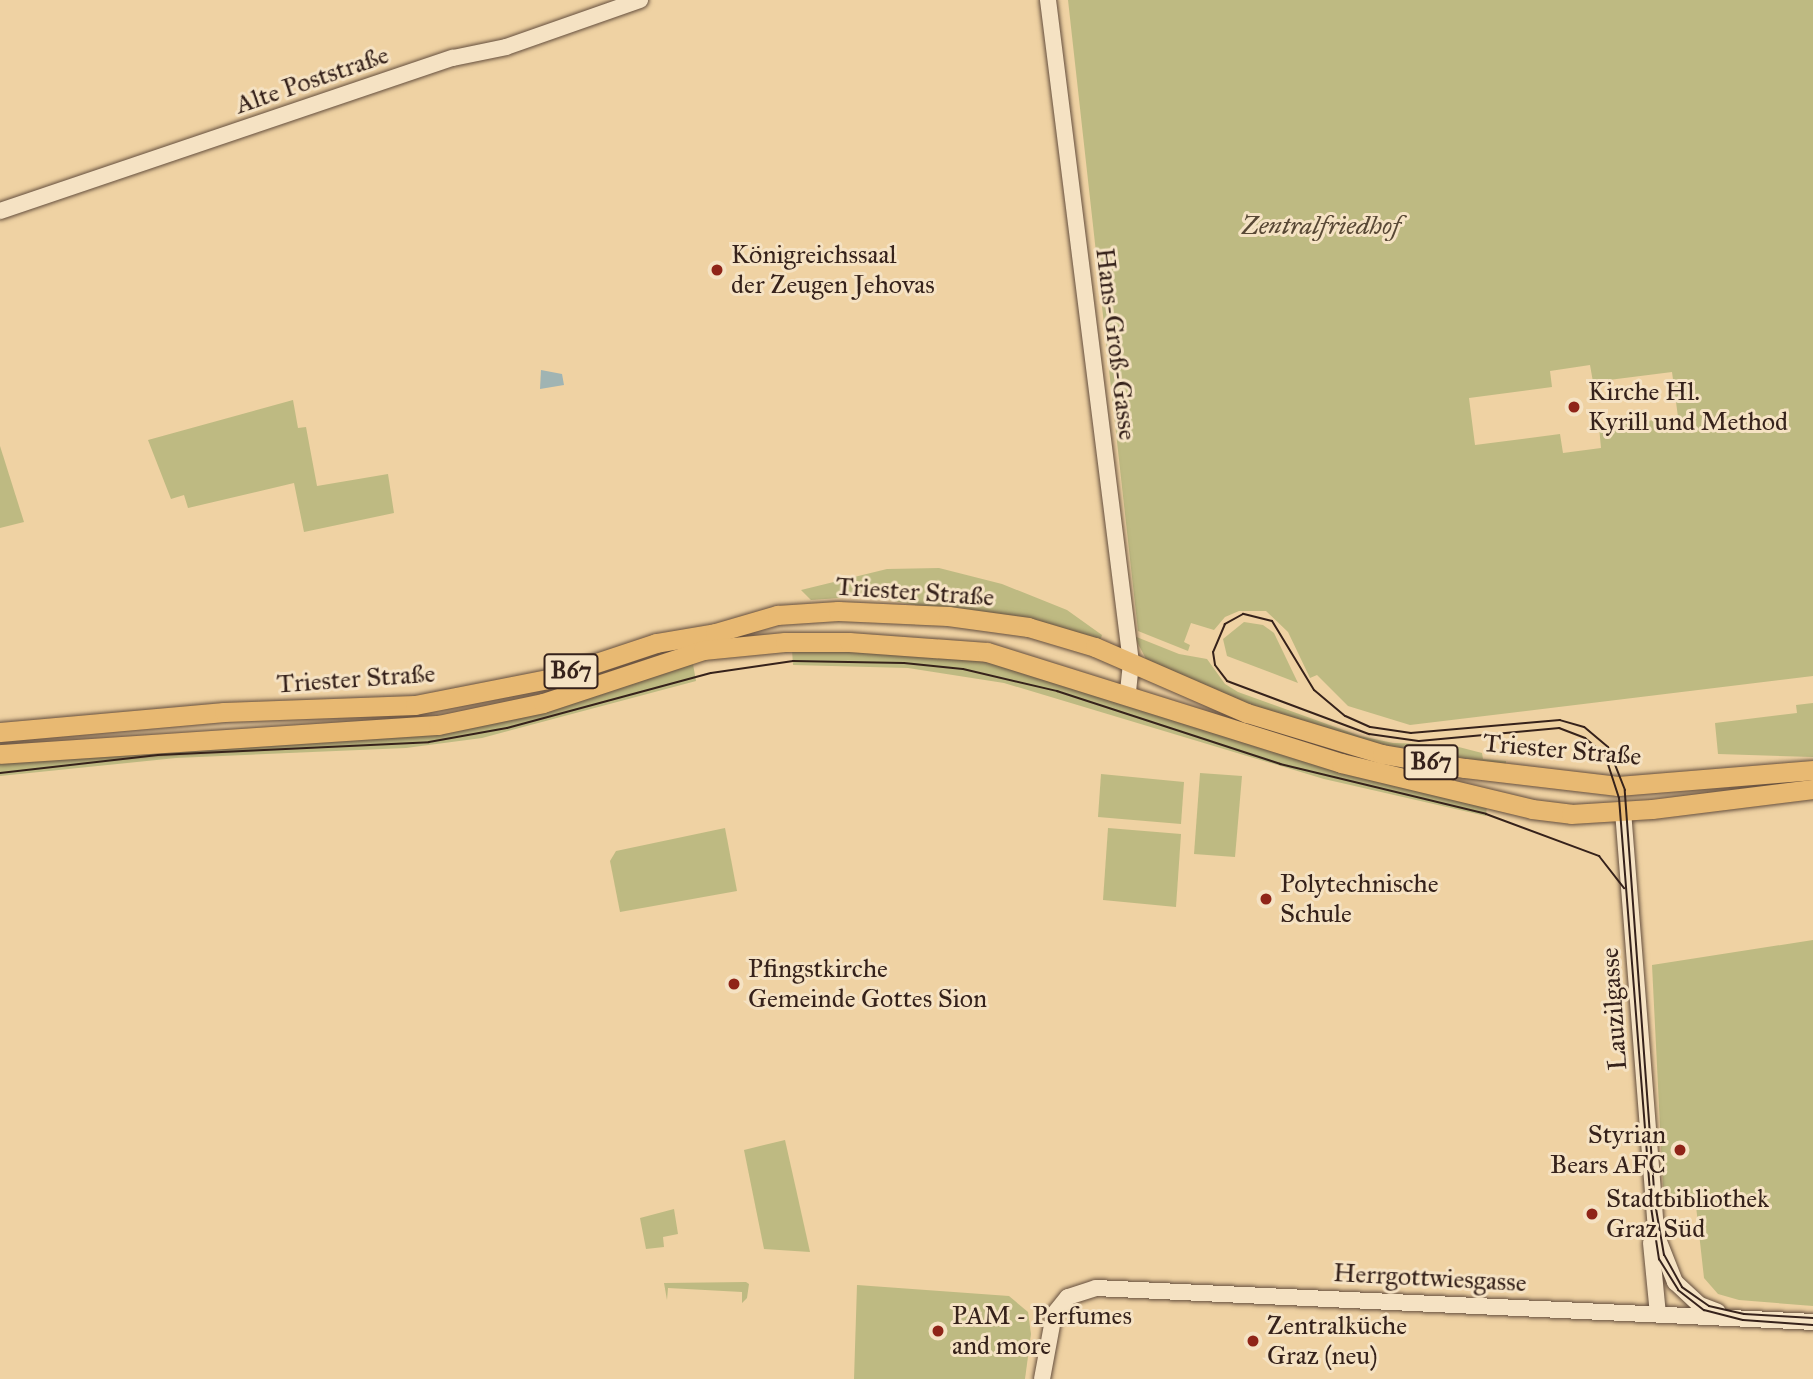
<!DOCTYPE html>
<meta charset="utf-8">
<style>
body{margin:0}
#map{position:relative;width:1813px;height:1379px;overflow:hidden;background:#efd2a3;font-family:"IM FELL Great Primer",serif}
div>[style]{position:absolute}
.green>*{inset:0;background:#beba82}
.water>*{inset:0;background:#a0b4b3}
.roads{filter:drop-shadow(0 0 2px #644e3d) drop-shadow(0 0 2px #644e3d)}
.tertiary>*{height:16px;margin:-8px;padding:0 8px;transform-origin:8px;border-radius:8px;background:#f5e2c3}
.primary>*{height:19px;margin:-9.5px;padding:0 9.5px;transform-origin:9.5px;border-radius:9.5px;background:#e8b972}
.tram>*{height:2px;margin:-1px;padding:0 1px;transform-origin:1px;border-radius:1px;background:#36221b}
.dots>*{width:19px;height:19px;translate:-50% -50%;box-sizing:border-box;border:4px solid #f5e2c3;border-radius:50%}
span{translate:-50% -50%;white-space:nowrap;text-align:center;line-height:1.15;-webkit-text-stroke:6px #f5e2c3;paint-order:stroke}
.shield-label span{padding:2px 5px;background:#f5e2c3;border:2px solid;border-radius:5px;-webkit-text-stroke-width:0}
.shield-label{font-size:24px;color:#36221b;font-weight:700}
.street-label{font-size:26px;color:#36221b}
.park-label{font-size:26px;color:#584835;font-style:italic}
.poi-label{font-size:26px;color:#36221b}
.left{translate:0 -50%;text-align:left}
.right{translate:-100% -50%;text-align:right}
</style>
<div id="map">
<div class="green">
<div style="clip-path:polygon(evenodd,1068px 0,1813px 0,1813px 676px,1410px 725px,1348px 706px,1317px 675px,1310px 678px,1288px 632px,1266px 611px,1239px 611px,1225px 617px,1214px 630px,1191px 623px,1184px 642px,1190px 645px,1188px 651px,1138px 631px,1068px 0,1590px 365px,1593px 382px,1672px 372px,1678px 417px,1599px 427px,1601px 448px,1563px 453px,1560px 434px,1475px 445px,1469px 398px,1552px 387px,1550px 371px,1590px 365px)"></div>
<div style="clip-path:polygon(293px 400px,298px 428px,306px 427px,317px 486px,388px 474px,394px 513px,304px 532px,294px 483px,188px 508px,184px 495px,171px 499px,148px 440px)"></div>
<div style="clip-path:polygon(0 446px,24px 522px,0 528px)"></div>
<div style="clip-path:polygon(939px 568px,1002px 584px,1067px 610px,1102px 635px,1100px 641px,868px 596px,811px 600px,801px 590px,887px 569px)"></div>
<div style="clip-path:polygon(1244px 622px,1263px 625px,1274px 633px,1298px 683px,1227px 656px,1223px 639px)"></div>
<div style="clip-path:polygon(1134px 636px,1179px 654px,1207px 659px,1225px 684px,1238px 692px,1360px 736px,1393px 743px,1427px 744px,1428px 748px,1451px 745px,1482px 753px,1483px 759px,1506px 761px,1506px 765px,1369px 743px,1291px 723px,1146px 659px)"></div>
<div style="clip-path:polygon(854px 648px,954px 656px,1000px 665px,1487px 805px,1486px 816px,1324px 779px,1004px 683px,908px 668px,793px 665px,792px 650px)"></div>
<div style="clip-path:polygon(693px 664px,696px 681px,482px 738px,406px 748px,176px 758px,0 776px,0 762px,562px 703px)"></div>
<div style="clip-path:polygon(1813px 703px,1813px 757px,1718px 754px,1715px 723px,1797px 713px,1796px 705px)"></div>
<div style="clip-path:polygon(1200px 773px,1242px 776px,1235px 857px,1194px 854px)"></div>
<div style="clip-path:polygon(1101px 774px,1184px 782px,1181px 824px,1098px 817px)"></div>
<div style="clip-path:polygon(725px 828px,737px 891px,620px 912px,610px 861px,616px 851px)"></div>
<div style="clip-path:polygon(1108px 828px,1181px 834px,1176px 907px,1103px 900px)"></div>
<div style="clip-path:polygon(1813px 940px,1813px 1306px,1739px 1300px,1718px 1294px,1704px 1278px,1696px 1206px,1664px 1207px,1652px 965px)"></div>
<div style="clip-path:polygon(785px 1140px,796px 1189px,810px 1252px,764px 1249px,744px 1150px)"></div>
<div style="clip-path:polygon(674px 1209px,678px 1234px,663px 1237px,664px 1247px,646px 1249px,640px 1218px)"></div>
<div style="clip-path:polygon(664px 1283px,746px 1282px,749px 1284px,747px 1298px,742px 1303px,742px 1292px,668px 1288px,667px 1300px)"></div>
<div style="clip-path:polygon(857px 1285px,1009px 1296px,1028px 1312px,1031px 1334px,1025px 1379px,854px 1379px)"></div>
</div>
<div class="water">
<div style="clip-path:polygon(541px 370px,562px 374px,564px 385px,540px 389px)"></div>
</div>
<div class="roads">
<div class="tertiary">
<div style="left:1048px;top:0;width:668px;rotate:82.86deg"></div>
<div style="left:1131px;top:663px;width:30px;rotate:96deg"></div>
<div style="left:0;top:211px;width:478px;rotate:-18.7deg"></div>
<div style="left:453px;top:58px;width:54px;rotate:-11.7deg"></div>
<div style="left:506px;top:47px;width:142px;rotate:-19.3deg"></div>
<div style="left:1623px;top:811px;width:424px;rotate:85.5deg"></div>
<div style="left:1656px;top:1234px;width:52px;rotate:68.4deg"></div>
<div style="left:1675px;top:1282px;width:34px;rotate:43deg"></div>
<div style="left:1700px;top:1305px;width:19px;rotate:21deg"></div>
<div style="left:1651px;top:1243px;width:71px;rotate:84.4deg"></div>
<div style="left:1042px;top:1379px;width:66px;rotate:-79.5deg"></div>
<div style="left:1054px;top:1314px;width:22px;rotate:-51deg"></div>
<div style="left:1068px;top:1297px;width:29px;rotate:-18deg"></div>
<div style="left:1096px;top:1288px;width:718px;rotate:2.71deg"></div>
</div>
<div class="primary">
<div style="left:0;top:732px;width:225px;rotate:-5.1deg"></div>
<div style="left:224px;top:712px;width:191px;rotate:-2.1deg"></div>
<div style="left:415px;top:705px;width:136px;rotate:-11.1deg"></div>
<div style="left:548px;top:679px;width:114px;rotate:-18.4deg"></div>
<div style="left:656px;top:643px;width:60px;rotate:-9.6deg"></div>
<div style="left:715px;top:633px;width:65px;rotate:-16.2deg"></div>
<div style="left:777px;top:615px;width:61px;rotate:-3.8deg"></div>
<div style="left:838px;top:611px;width:110px;rotate:2.6deg"></div>
<div style="left:948px;top:616px;width:81px;rotate:7.8deg"></div>
<div style="left:1028px;top:627px;width:70px;rotate:16.6deg"></div>
<div style="left:1095px;top:647px;width:166px;rotate:23.5deg"></div>
<div style="left:1247px;top:713px;width:141px;rotate:16.9deg"></div>
<div style="left:1382px;top:754px;width:84px;rotate:9.6deg"></div>
<div style="left:1465px;top:768px;width:154px;rotate:6.7deg"></div>
<div style="left:1618px;top:786px;width:196px;rotate:-4.7deg"></div>
<div style="left:0;top:754px;width:439px;rotate:-3.8deg"></div>
<div style="left:438px;top:725px;width:107px;rotate:-11.8deg"></div>
<div style="left:543px;top:703px;width:169px;rotate:-18.3deg"></div>
<div style="left:703px;top:650px;width:82px;rotate:-5.6deg"></div>
<div style="left:785px;top:642px;width:64px"></div>
<div style="left:849px;top:642px;width:138px;rotate:4.1deg"></div>
<div style="left:987px;top:652px;width:371px;rotate:17.4deg"></div>
<div style="left:1341px;top:763px;width:196px;rotate:13.5deg"></div>
<div style="left:1532px;top:809px;width:39px;rotate:7deg"></div>
<div style="left:1571px;top:814px;width:81px;rotate:-3.5deg"></div>
<div style="left:1652px;top:809px;width:162px;rotate:-7.1deg"></div>
</div>
</div>
<div class="tram">
<div style="left:0;top:773px;width:159px;rotate:-6.5deg"></div>
<div style="left:158px;top:755px;width:271px;rotate:-2.7deg"></div>
<div style="left:429px;top:742px;width:79px;rotate:-10.2deg"></div>
<div style="left:507px;top:728px;width:211px;rotate:-15.1deg"></div>
<div style="left:711px;top:673px;width:83px;rotate:-8.3deg"></div>
<div style="left:793px;top:661px;width:111px;rotate:1deg"></div>
<div style="left:904px;top:663px;width:59px;rotate:5.8deg"></div>
<div style="left:963px;top:669px;width:97px;rotate:13.2deg"></div>
<div style="left:1057px;top:691px;width:235px;rotate:18.1deg"></div>
<div style="left:1280px;top:764px;width:212px;rotate:13.6deg"></div>
<div style="left:1486px;top:814px;width:121px;rotate:20.4deg"></div>
<div style="left:1599px;top:856px;width:41px;rotate:52deg"></div>
<div style="left:1813px;top:1318px;width:69px;rotate:-176.7deg"></div>
<div style="left:1744px;top:1314px;width:36px;rotate:-167deg"></div>
<div style="left:1709px;top:1306px;width:33px;rotate:-145deg"></div>
<div style="left:1682px;top:1287px;width:37px;rotate:-119deg"></div>
<div style="left:1664px;top:1255px;width:53px;rotate:-99.8deg"></div>
<div style="left:1655px;top:1203px;width:414px;rotate:-94.2deg"></div>
<div style="left:1625px;top:790px;width:46px;rotate:-111.6deg"></div>
<div style="left:1608px;top:747px;width:31px;rotate:-140deg"></div>
<div style="left:1584px;top:727px;width:25px;rotate:-164deg"></div>
<div style="left:1560px;top:720px;width:150px;rotate:175deg"></div>
<div style="left:1411px;top:733px;width:41px;rotate:-171.7deg"></div>
<div style="left:1370px;top:727px;width:27px;rotate:-156deg"></div>
<div style="left:1345px;top:716px;width:40px;rotate:-140deg"></div>
<div style="left:1314px;top:690px;width:81px;rotate:-121.3deg"></div>
<div style="left:1272px;top:621px;width:30px;rotate:-166deg"></div>
<div style="left:1243px;top:614px;width:21px;rotate:151deg"></div>
<div style="left:1225px;top:624px;width:30px;rotate:113deg"></div>
<div style="left:1213px;top:652px;width:13px;rotate:81deg"></div>
<div style="left:1215px;top:665px;width:20px;rotate:53deg"></div>
<div style="left:1227px;top:681px;width:152px;rotate:20.5deg"></div>
<div style="left:1369px;top:734px;width:50px;rotate:8deg"></div>
<div style="left:1419px;top:741px;width:141px;rotate:-5.3deg"></div>
<div style="left:1559px;top:728px;width:28px;rotate:21deg"></div>
<div style="left:1585px;top:738px;width:26px;rotate:40deg"></div>
<div style="left:1605px;top:755px;width:45px;rotate:72deg"></div>
<div style="left:1619px;top:798px;width:410px;rotate:85.5deg"></div>
<div style="left:1651px;top:1207px;width:53px;rotate:81.3deg"></div>
<div style="left:1659px;top:1259px;width:36px;rotate:58deg"></div>
<div style="left:1678px;top:1290px;width:33px;rotate:38deg"></div>
<div style="left:1704px;top:1310px;width:40px;rotate:14.4deg"></div>
<div style="left:1743px;top:1320px;width:70px;rotate:4.1deg"></div>
</div>
<div class="dots">
<div style="left:717px;top:270px;background:#8f2418"></div>
<div style="left:1574px;top:407px;background:#8f2418"></div>
<div style="left:1266px;top:899px;background:#8f2418"></div>
<div style="left:734px;top:984px;background:#8f2418"></div>
<div style="left:1680px;top:1150px;background:#8f2418"></div>
<div style="left:1592px;top:1214px;background:#8f2418"></div>
<div style="left:938px;top:1331px;background:#8f2418"></div>
<div style="left:1253px;top:1341px;background:#8f2418"></div>
</div>
<div class="shield-label">
<span style="left:571px;top:671px">B67</span>
<span style="left:1431px;top:762px">B67</span>
</div>
<div class="street-label">
<span style="left:312px;top:80px;rotate:-19deg">Alte Poststraße</span>
<span style="left:1116px;top:344px;rotate:83deg">Hans-Groß-Gasse</span>
<span style="left:915px;top:592px;rotate:4deg">Triester Straße</span>
<span style="left:356px;top:679px;rotate:-4deg">Triester Straße</span>
<span style="left:1562px;top:750px;rotate:5deg">Triester Straße</span>
<span style="left:1614px;top:1009px;rotate:-94deg">Lauzilgasse</span>
<span style="left:1430px;top:1278px;rotate:3deg">Herrgottwiesgasse</span>
</div>
<div class="park-label">
<span style="left:1321px;top:226px">Zentralfriedhof</span>
</div>
<div class="poi-label">
<span class="left" style="left:731px;top:270px">Königreichssaal<br>der Zeugen Jehovas</span>
<span class="left" style="left:1588px;top:407px">Kirche Hl.<br>Kyrill und Method</span>
<span class="left" style="left:1280px;top:899px">Polytechnische<br>Schule</span>
<span class="left" style="left:748px;top:984px">Pfingstkirche<br>Gemeinde Gottes Sion</span>
<span class="right" style="left:1666px;top:1150px">Styrian<br>Bears AFC</span>
<span class="left" style="left:1606px;top:1214px">Stadtbibliothek<br>Graz Süd</span>
<span class="left" style="left:952px;top:1331px">PAM - Perfumes<br>and more</span>
<span class="left" style="left:1267px;top:1341px">Zentralküche<br>Graz (neu)</span>
</div>
</div>
